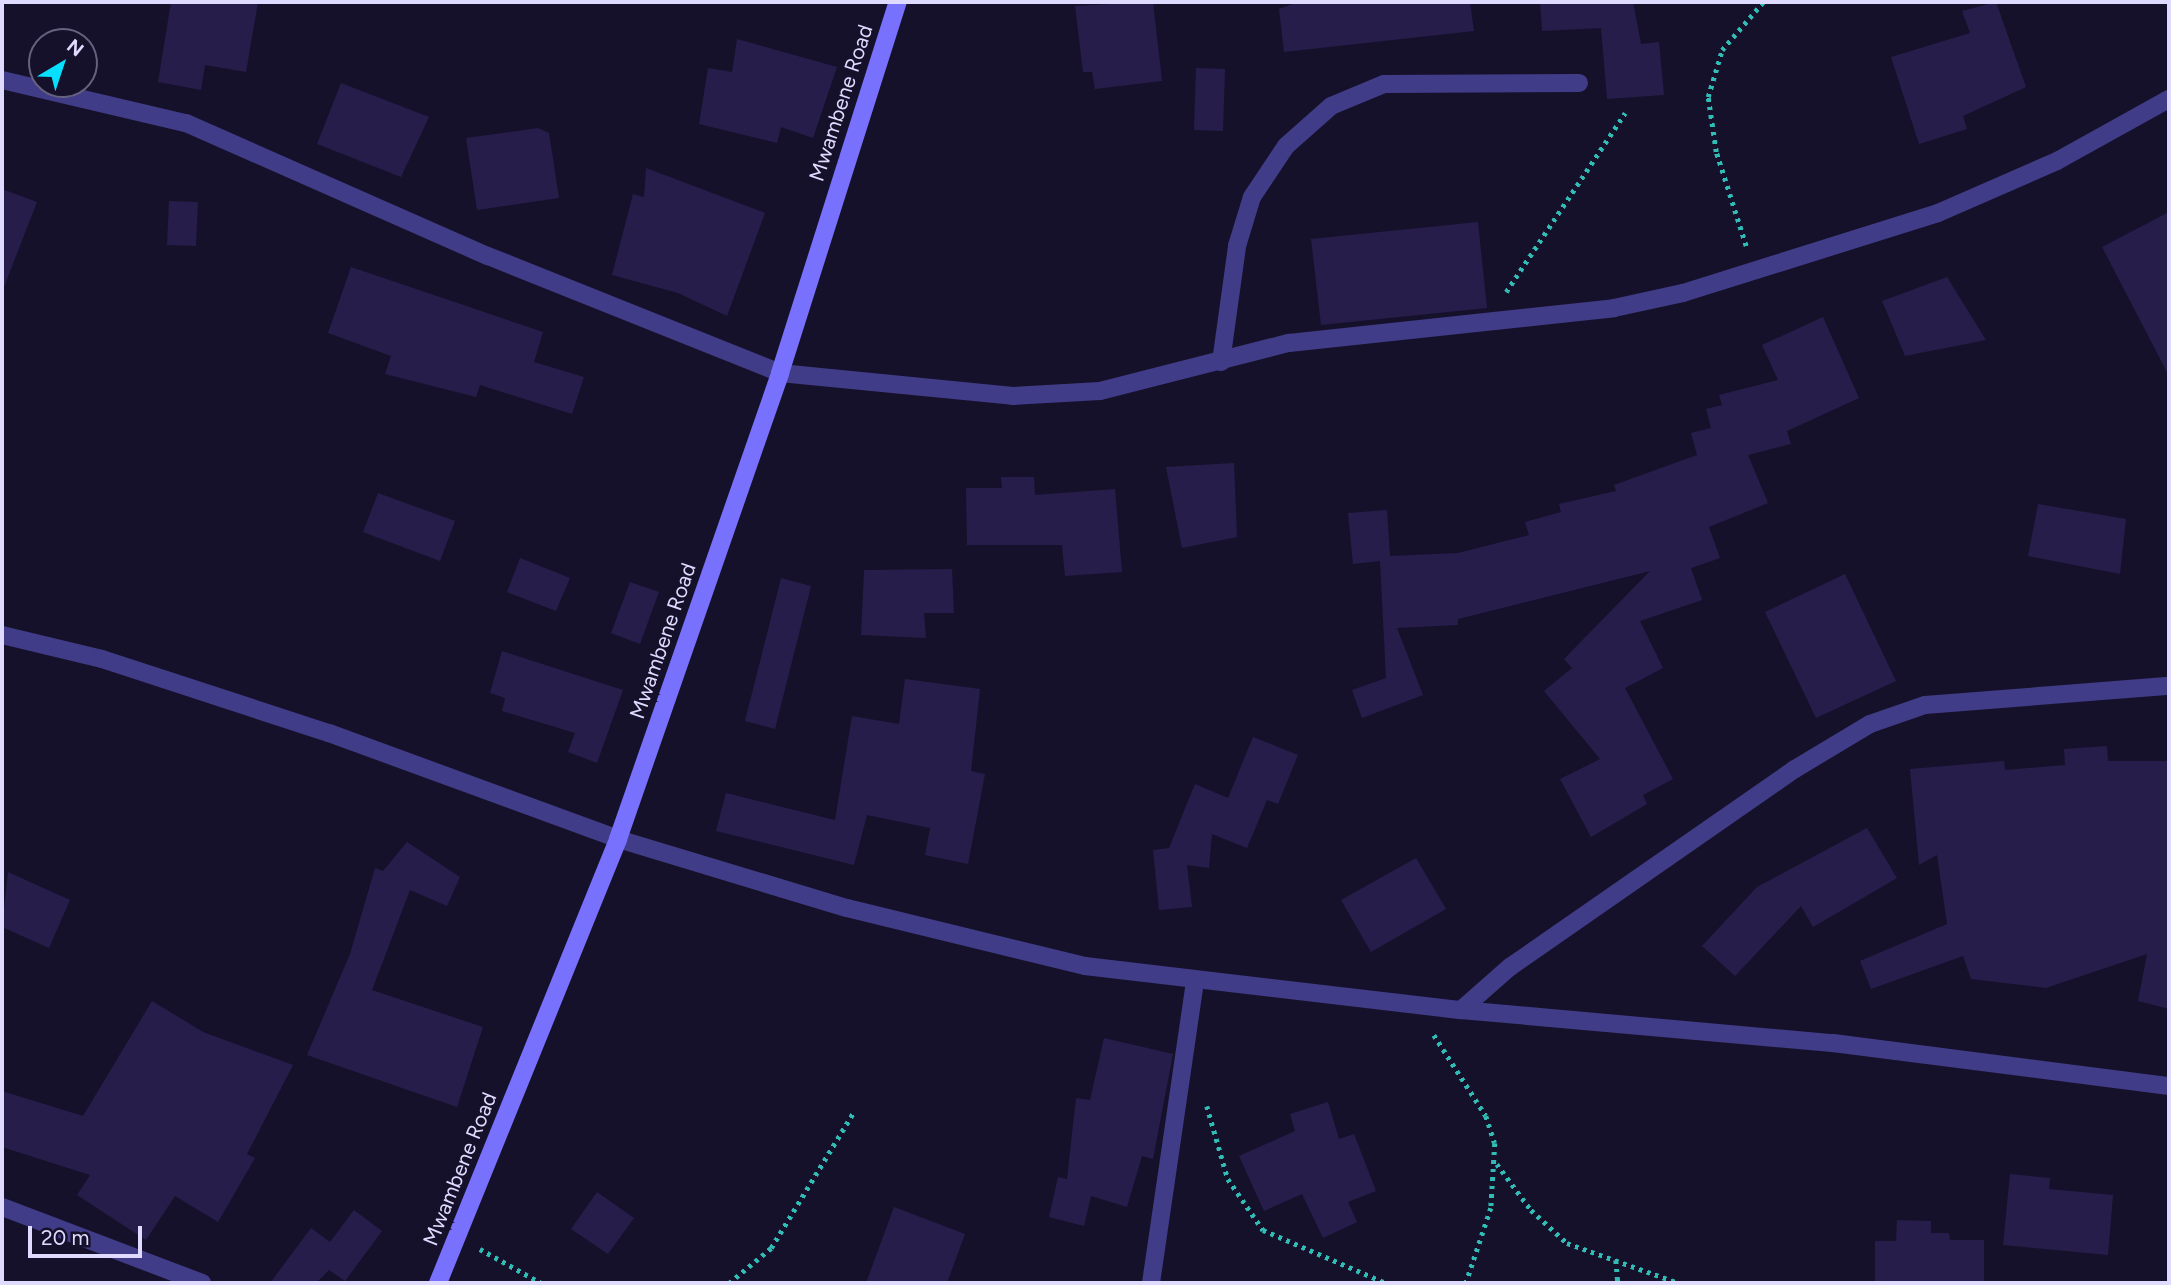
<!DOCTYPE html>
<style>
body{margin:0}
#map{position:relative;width:2171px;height:1285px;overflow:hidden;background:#16112a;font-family:Figtree,sans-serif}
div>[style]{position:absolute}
.building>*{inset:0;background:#271d4b}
.path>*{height:4.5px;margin-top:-2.25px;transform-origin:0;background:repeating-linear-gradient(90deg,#31bcb6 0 3.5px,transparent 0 8.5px)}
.street>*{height:18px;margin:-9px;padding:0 9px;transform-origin:9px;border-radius:9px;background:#413c88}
.secondary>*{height:18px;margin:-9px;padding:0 9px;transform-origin:9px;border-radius:9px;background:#7871fe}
span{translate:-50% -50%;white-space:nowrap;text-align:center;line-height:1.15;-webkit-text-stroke:7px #16112a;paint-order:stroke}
.street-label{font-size:21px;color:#dfdaff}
.frame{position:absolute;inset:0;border:4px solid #dfdaff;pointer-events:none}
.north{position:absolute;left:28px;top:28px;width:70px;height:70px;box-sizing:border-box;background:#16112a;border:2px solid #66617f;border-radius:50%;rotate:39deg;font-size:19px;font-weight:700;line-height:28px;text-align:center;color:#dfdaff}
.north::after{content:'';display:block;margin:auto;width:24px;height:32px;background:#07dffe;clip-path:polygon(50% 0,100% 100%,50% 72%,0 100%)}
.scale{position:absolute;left:28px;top:1226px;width:114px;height:32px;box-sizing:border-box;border:4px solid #dfdaff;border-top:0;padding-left:9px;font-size:21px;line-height:24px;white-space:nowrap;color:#dfdaff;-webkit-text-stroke:5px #16112a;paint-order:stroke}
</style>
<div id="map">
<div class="building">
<div style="clip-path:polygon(171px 2px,258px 2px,246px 72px,205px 65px,201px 90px,158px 82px)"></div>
<div style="clip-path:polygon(1153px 2px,1162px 81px,1095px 89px,1092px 72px,1083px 72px,1075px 6px)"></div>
<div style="clip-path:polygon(1298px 2px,1470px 2px,1474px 31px,1284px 52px,1279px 9px)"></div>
<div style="clip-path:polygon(1540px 2px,1633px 2px,1641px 44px,1659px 42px,1664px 95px,1607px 99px,1601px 28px,1542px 31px)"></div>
<div style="clip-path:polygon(1996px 2px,2026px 87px,1963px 116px,1967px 129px,1919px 144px,1891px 57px,1970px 33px,1962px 11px)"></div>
<div style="clip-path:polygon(737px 39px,837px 67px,813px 138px,781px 127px,777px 143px,699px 124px,708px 68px,732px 72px)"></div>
<div style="clip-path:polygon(1196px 68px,1225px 69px,1223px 131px,1194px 130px)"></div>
<div style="clip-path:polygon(341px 83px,429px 117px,401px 177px,317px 144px)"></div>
<div style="clip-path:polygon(538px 128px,549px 133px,559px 198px,477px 210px,466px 138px)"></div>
<div style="clip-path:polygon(646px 168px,765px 213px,727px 316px,678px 293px,612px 275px,633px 194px,644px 197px)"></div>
<div style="clip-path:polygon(2px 189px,37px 202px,4px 287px,2px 287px)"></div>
<div style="clip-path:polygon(169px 201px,198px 202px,196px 246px,167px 245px)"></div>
<div style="clip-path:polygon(2169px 212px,2169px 376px,2102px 247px)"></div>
<div style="clip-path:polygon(1478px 222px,1487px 308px,1321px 325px,1311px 239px)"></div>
<div style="clip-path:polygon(351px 267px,543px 332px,534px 362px,584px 377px,572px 414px,480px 385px,476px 397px,385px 374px,391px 356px,328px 333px)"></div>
<div style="clip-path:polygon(1947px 277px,1986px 340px,1905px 356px,1882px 301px)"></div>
<div style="clip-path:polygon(1823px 317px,1859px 398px,1787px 431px,1791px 444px,1748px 455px,1768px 503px,1709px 527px,1720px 558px,1691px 568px,1702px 600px,1640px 621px,1663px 668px,1625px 688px,1673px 779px,1643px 795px,1647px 804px,1591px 837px,1560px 779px,1600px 759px,1544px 691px,1572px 668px,1564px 659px,1650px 571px,1458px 619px,1458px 625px,1397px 628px,1423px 695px,1362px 718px,1352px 690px,1386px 678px,1380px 561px,1353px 564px,1348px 513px,1387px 510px,1390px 556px,1458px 553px,1529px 535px,1525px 522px,1561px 512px,1559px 504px,1616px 491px,1614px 485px,1697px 455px,1691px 433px,1711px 428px,1706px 409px,1722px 405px,1719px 395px,1778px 380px,1762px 345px)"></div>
<div style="clip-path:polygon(1234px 463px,1237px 537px,1182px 548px,1166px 467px)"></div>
<div style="clip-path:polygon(1001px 477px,1034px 477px,1035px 495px,1115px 489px,1122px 572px,1065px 576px,1062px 545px,967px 545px,966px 488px,1002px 488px)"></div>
<div style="clip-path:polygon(378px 493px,455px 521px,440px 561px,363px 532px)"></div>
<div style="clip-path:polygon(2038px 504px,2126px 519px,2120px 574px,2028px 556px)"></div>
<div style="clip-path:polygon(520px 558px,570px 578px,556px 611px,507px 592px)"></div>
<div style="clip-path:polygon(952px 569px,954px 613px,924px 613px,926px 638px,861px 635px,864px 570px)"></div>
<div style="clip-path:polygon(1845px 574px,1896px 681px,1816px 718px,1765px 612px)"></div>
<div style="clip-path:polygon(781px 578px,811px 586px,775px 729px,745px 721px)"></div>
<div style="clip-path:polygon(630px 582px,659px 592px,640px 644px,611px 633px)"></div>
<div style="clip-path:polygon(502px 651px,623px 690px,597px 763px,568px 752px,575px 733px,502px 711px,505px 698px,490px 693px)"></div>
<div style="clip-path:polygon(905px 679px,980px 689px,971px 771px,985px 774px,968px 864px,925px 855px,930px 828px,867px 815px,854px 865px,716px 831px,726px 793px,835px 820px,852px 716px,899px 724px)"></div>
<div style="clip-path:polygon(1253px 737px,1298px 755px,1278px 804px,1267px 800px,1247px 848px,1212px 834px,1209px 868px,1187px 865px,1192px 907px,1159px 910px,1153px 850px,1169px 848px,1195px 784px,1228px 798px)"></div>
<div style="clip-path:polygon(2107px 746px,2108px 761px,2169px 761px,2169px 1009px,2138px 1001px,2147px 954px,2046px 988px,1971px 979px,1963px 956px,1871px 989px,1860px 961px,1947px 924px,1937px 855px,1919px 865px,1910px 769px,2004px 761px,2005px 770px,2065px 765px,2064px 749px)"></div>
<div style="clip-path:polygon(1867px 828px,1897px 878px,1813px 927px,1801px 906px,1735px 976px,1702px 946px,1757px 887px)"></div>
<div style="clip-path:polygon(407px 842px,460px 877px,447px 906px,410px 890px,372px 990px,483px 1027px,457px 1107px,307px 1055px,350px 954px,375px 868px,383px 871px)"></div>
<div style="clip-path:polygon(1416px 858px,1446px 909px,1371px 952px,1341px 900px)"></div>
<div style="clip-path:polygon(8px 872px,70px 900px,49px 948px,2px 927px)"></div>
<div style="clip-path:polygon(152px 1001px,203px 1032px,293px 1065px,247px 1154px,255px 1158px,218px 1222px,175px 1196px,146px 1240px,77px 1195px,90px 1175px,2px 1147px,2px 1091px,83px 1116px)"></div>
<div style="clip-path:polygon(1104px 1038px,1173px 1054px,1153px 1159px,1142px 1156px,1127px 1207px,1091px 1196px,1084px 1226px,1049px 1217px,1058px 1177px,1067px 1179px,1076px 1098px,1090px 1100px)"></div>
<div style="clip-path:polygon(1328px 1102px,1339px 1139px,1354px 1134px,1376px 1191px,1348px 1202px,1357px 1222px,1323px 1238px,1302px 1194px,1264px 1211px,1239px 1156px,1295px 1131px,1290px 1114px)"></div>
<div style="clip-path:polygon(2010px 1174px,2050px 1178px,2049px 1189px,2113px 1195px,2108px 1255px,2003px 1245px)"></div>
<div style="clip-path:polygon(597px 1192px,634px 1218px,608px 1254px,571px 1229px)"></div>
<div style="clip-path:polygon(894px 1207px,965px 1234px,947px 1283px,866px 1283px)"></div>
<div style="clip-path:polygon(354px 1210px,382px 1231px,345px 1281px,329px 1270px,316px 1283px,270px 1283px,311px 1228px,330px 1242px)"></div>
<div style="clip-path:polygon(1897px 1220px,1931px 1221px,1931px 1233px,1949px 1233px,1950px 1240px,1984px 1240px,1984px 1283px,1875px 1283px,1875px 1241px,1896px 1241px)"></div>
</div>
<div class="path">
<div style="left:1746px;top:246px;width:99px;rotate:-107.7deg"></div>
<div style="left:1716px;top:152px;width:56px;rotate:-98.3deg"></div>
<div style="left:1708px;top:97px;width:49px;rotate:-73.4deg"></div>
<div style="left:1722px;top:50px;width:63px;rotate:-49.5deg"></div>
<div style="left:1506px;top:292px;width:215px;rotate:-56.4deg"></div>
<div style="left:1434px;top:1035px;width:96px;rotate:57.3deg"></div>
<div style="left:1486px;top:1116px;width:28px;rotate:72deg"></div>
<div style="left:1495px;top:1143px;width:65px;rotate:93.5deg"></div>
<div style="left:1491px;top:1208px;width:79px;rotate:108.4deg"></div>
<div style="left:1207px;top:1106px;width:76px;rotate:74deg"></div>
<div style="left:1228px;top:1179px;width:62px;rotate:55.5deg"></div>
<div style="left:1263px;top:1230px;width:134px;rotate:23.3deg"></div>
<div style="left:1497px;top:1164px;width:57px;rotate:53.5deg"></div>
<div style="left:1531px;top:1210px;width:49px;rotate:42.5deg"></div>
<div style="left:1567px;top:1243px;width:119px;rotate:19.7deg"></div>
<div style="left:480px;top:1249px;width:70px;rotate:29.1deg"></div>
<div style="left:1616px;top:1260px;width:23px;rotate:85deg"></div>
<div style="left:729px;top:1283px;width:55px;rotate:-39.8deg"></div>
<div style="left:771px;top:1248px;width:158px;rotate:-58.7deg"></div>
</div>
<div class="street">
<div style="left:2px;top:80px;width:189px;rotate:13.2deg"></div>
<div style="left:186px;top:123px;width:330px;rotate:23.8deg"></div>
<div style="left:488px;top:256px;width:315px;rotate:21.8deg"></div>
<div style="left:780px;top:373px;width:234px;rotate:5.6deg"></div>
<div style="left:1013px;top:396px;width:87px;rotate:-3.3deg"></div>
<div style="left:1100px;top:391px;width:195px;rotate:-14.3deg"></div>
<div style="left:1289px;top:343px;width:327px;rotate:-6.1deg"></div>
<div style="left:1614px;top:308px;width:71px;rotate:-12.3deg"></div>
<div style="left:1683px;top:293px;width:267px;rotate:-17.4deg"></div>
<div style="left:1938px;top:213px;width:130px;rotate:-23.6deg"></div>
<div style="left:2057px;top:161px;width:128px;rotate:-29deg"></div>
<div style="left:1221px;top:362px;width:117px;rotate:-82.1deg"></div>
<div style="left:1237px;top:246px;width:51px;rotate:-73deg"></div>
<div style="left:1252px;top:197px;width:61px;rotate:-56.3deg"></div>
<div style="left:1286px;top:146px;width:60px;rotate:-41.6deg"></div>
<div style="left:1331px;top:106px;width:57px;rotate:-22.5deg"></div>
<div style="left:1384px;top:84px;width:195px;rotate:-0.3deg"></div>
<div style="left:2px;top:635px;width:103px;rotate:13.5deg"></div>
<div style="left:102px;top:659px;width:239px;rotate:18.1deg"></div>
<div style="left:329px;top:733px;width:308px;rotate:20.1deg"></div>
<div style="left:618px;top:839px;width:239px;rotate:16.8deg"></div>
<div style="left:847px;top:908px;width:245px;rotate:13.7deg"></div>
<div style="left:1085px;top:966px;width:379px;rotate:6.7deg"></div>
<div style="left:1461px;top:1010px;width:373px;rotate:5.1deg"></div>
<div style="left:1833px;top:1043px;width:339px;rotate:7.3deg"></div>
<div style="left:1461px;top:1010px;width:65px;rotate:-41.3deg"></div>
<div style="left:1510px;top:967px;width:347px;rotate:-34.8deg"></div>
<div style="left:1795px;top:769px;width:87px;rotate:-31deg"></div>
<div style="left:1870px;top:724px;width:58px;rotate:-19.1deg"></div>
<div style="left:1925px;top:705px;width:245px;rotate:-4.5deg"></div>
<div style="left:2px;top:1207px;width:214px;rotate:20.8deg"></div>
<div style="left:1151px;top:1283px;width:306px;rotate:-81.7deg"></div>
</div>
<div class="secondary">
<div style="left:438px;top:1283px;width:479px;rotate:-67.9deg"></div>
<div style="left:618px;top:839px;width:493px;rotate:-70.8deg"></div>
<div style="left:780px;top:373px;width:389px;rotate:-72.4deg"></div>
</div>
<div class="street-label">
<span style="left:841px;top:103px;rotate:-72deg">Mwambene Road</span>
<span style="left:663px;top:641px;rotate:-71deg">Mwambene Road</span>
<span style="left:460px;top:1169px;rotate:-68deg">Mwambene Road</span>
</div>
<div class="frame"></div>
<div class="north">N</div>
<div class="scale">20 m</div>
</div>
